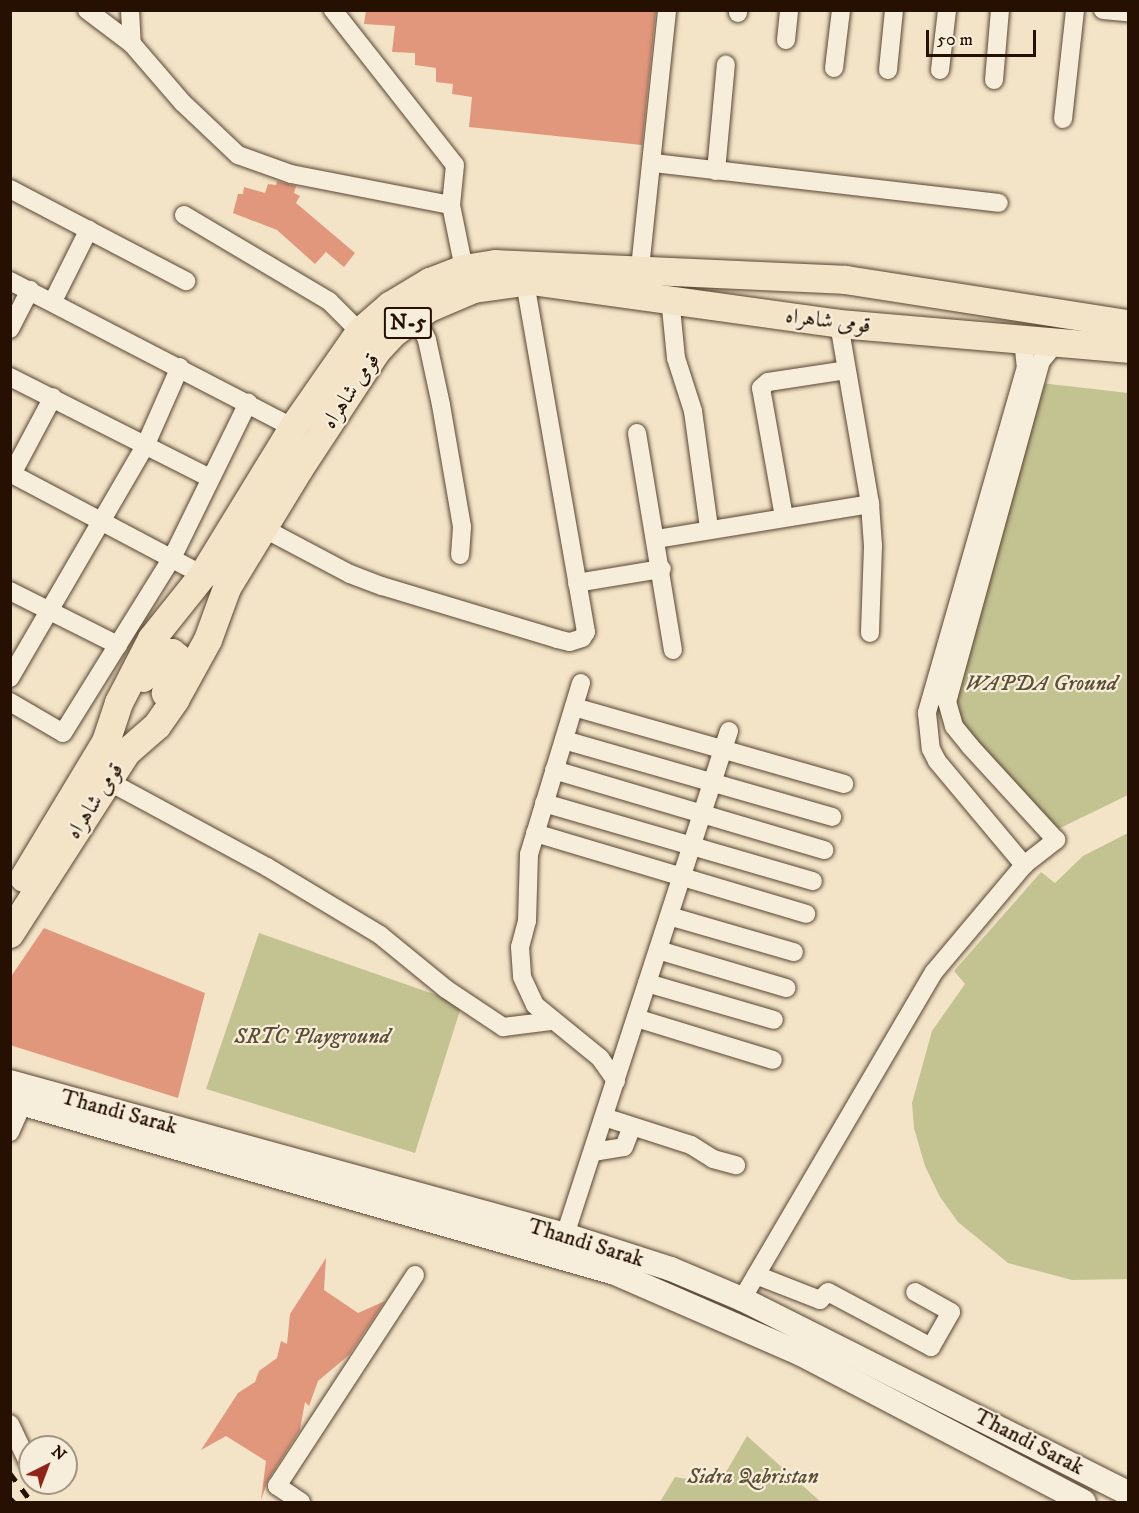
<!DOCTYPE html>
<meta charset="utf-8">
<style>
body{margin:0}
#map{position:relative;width:1139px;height:1513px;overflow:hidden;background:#f3e4c7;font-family:"IM FELL DW Pica",Amiri,serif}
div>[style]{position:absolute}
.green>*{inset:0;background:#c3c291}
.building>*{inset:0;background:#e0977c}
.roads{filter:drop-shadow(0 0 2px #584532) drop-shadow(0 0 2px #584532)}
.minor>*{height:18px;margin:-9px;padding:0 9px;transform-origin:9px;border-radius:9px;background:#f7eddb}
.secondary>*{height:24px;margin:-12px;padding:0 12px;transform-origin:12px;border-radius:12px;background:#f7eddb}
.trunk>*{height:28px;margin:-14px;padding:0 14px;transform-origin:14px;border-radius:14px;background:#f3e4c7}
.rail>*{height:4.5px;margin-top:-2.25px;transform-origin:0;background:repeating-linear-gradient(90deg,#251001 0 10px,transparent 0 20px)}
span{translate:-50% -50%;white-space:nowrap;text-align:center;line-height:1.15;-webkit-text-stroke:4.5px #f7eddb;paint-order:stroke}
.shield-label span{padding:2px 4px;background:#f7eddb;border:2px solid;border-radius:4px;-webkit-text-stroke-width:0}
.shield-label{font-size:21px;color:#251001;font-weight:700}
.street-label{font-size:22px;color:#251001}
.park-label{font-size:22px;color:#5c4e33;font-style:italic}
.frame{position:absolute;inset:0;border:12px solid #251001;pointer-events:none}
.north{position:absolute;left:18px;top:1435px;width:60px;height:60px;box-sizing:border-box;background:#f7eddb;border:2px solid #a39584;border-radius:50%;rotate:42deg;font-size:16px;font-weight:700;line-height:24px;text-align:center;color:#251001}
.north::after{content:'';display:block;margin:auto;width:21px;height:27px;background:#8f2418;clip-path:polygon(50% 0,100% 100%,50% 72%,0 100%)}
.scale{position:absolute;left:926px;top:30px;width:110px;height:27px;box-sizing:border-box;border:3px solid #251001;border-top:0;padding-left:8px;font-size:18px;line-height:21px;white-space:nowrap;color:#251001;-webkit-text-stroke:4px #f7eddb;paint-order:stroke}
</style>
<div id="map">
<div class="green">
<div style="clip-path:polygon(1041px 383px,1128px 393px,1128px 795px,1056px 830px,941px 707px)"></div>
<div style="clip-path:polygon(1128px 833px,1128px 1279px,1072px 1280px,1008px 1263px,958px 1222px,940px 1197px,925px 1166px,914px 1128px,912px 1103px,932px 1031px,965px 984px,954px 971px,1041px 872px,1055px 883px,1083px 856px)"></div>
<div style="clip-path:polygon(259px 933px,462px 1004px,415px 1153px,206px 1089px)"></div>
<div style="clip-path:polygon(747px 1436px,821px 1502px,660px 1502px,675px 1477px,719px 1484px)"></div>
</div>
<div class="building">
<div style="clip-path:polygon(366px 10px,656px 10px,642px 145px,469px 127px,472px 97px,452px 94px,453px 84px,436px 82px,436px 68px,415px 65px,415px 53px,392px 52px,395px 26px,364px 24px)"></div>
<div style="clip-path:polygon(277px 181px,296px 186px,294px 193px,300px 196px,296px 203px,355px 253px,344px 267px,326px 252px,315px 264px,277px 230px,233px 213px,238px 194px,243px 194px,244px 187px,265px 193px,268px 184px,276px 185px)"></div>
<div style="clip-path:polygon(44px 928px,205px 993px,178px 1098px,10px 1045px,10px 978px)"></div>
<div style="clip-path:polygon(326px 1258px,324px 1290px,358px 1313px,385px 1301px,349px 1355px,318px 1381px,309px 1406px,305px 1402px,300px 1430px,268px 1480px,261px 1500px,266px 1461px,226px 1436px,201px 1450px,238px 1393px,255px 1382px,259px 1371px,277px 1358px,281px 1341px,287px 1344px,290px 1314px)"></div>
</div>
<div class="roads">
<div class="minor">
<div style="left:87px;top:10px;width:56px;rotate:37.1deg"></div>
<div style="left:132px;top:44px;width:78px;rotate:49.2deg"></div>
<div style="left:183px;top:103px;width:76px;rotate:43.4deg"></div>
<div style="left:238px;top:155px;width:56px;rotate:19.7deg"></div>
<div style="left:291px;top:174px;width:163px;rotate:11deg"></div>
<div style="left:130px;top:10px;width:34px;rotate:87deg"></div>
<div style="left:333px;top:10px;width:197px;rotate:51.8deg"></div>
<div style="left:455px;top:165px;width:40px;rotate:95.7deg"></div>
<div style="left:451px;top:205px;width:65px;rotate:78.5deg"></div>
<div style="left:1103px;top:10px;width:25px;rotate:5deg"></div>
<div style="left:738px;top:13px;width:3px;rotate:-90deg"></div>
<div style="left:786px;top:40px;width:30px;rotate:-84deg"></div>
<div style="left:834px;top:68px;width:58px;rotate:-83.1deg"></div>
<div style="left:888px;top:70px;width:60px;rotate:-84.3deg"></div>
<div style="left:940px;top:70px;width:60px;rotate:-83.3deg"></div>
<div style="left:994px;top:80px;width:70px;rotate:-85.1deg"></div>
<div style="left:1063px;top:119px;width:110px;rotate:-83.7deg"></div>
<div style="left:654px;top:163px;width:347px;rotate:6.6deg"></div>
<div style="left:716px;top:171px;width:107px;rotate:-84.7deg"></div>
<div style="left:10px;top:189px;width:199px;rotate:27.6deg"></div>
<div style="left:184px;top:215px;width:169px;rotate:30.7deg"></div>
<div style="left:329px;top:301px;width:44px;rotate:45deg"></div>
<div style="left:640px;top:268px;width:259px;rotate:-84deg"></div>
<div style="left:10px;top:281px;width:319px;rotate:27.4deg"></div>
<div style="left:670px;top:298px;width:60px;rotate:84.3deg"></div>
<div style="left:676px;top:358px;width:56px;rotate:72.2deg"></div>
<div style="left:693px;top:411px;width:118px;rotate:82.2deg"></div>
<div style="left:53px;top:301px;width:80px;rotate:-63.4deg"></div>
<div style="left:416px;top:317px;width:25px;rotate:64deg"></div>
<div style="left:427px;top:340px;width:66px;rotate:77.8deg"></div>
<div style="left:441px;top:405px;width:124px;rotate:80.2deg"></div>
<div style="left:462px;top:527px;width:28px;rotate:94deg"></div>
<div style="left:839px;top:324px;width:183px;rotate:80.2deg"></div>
<div style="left:870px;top:504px;width:42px;rotate:85.9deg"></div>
<div style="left:873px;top:546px;width:87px;rotate:92deg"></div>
<div style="left:10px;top:329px;width:44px;rotate:-62.9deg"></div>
<div style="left:1023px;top:340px;width:27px;rotate:84deg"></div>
<div style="left:1026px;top:367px;width:360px;rotate:106deg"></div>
<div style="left:927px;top:713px;width:36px;rotate:84deg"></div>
<div style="left:931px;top:749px;width:13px;rotate:63deg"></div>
<div style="left:937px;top:761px;width:136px;rotate:50.1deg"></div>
<div style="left:10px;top:377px;width:224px;rotate:26.8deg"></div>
<div style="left:637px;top:433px;width:220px;rotate:80.6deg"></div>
<div style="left:10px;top:473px;width:218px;rotate:27.9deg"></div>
<div style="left:12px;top:474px;width:87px;rotate:-62deg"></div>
<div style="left:784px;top:517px;width:131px;rotate:-100.1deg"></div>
<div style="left:761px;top:388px;width:9px;rotate:-41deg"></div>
<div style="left:768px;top:382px;width:79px;rotate:-8.7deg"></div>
<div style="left:263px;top:528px;width:98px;rotate:27.9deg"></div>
<div style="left:350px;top:574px;width:34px;rotate:21deg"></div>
<div style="left:382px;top:586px;width:183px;rotate:16.8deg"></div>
<div style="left:557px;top:639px;width:13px;rotate:13deg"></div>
<div style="left:570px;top:642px;width:13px;rotate:-18deg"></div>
<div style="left:582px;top:638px;width:7px;rotate:-56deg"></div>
<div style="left:586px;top:632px;width:355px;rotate:-99.9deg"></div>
<div style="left:657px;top:539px;width:216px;rotate:-9.3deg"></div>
<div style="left:577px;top:583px;width:86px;rotate:-9.4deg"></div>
<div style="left:10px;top:591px;width:121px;rotate:26.6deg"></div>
<div style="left:10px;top:678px;width:271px;rotate:-59.8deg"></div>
<div style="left:146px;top:444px;width:84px;rotate:-66.2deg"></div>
<div style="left:581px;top:683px;width:179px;rotate:106.9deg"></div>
<div style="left:529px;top:854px;width:67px;rotate:91.7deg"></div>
<div style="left:527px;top:921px;width:27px;rotate:105deg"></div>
<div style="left:520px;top:947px;width:30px;rotate:86deg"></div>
<div style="left:522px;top:977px;width:31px;rotate:65deg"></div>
<div style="left:535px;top:1005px;width:84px;rotate:39.2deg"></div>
<div style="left:600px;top:1058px;width:28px;rotate:55deg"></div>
<div style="left:10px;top:702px;width:61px;rotate:30.3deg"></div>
<div style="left:63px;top:733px;width:206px;rotate:-58.1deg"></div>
<div style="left:172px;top:558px;width:173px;rotate:-63.9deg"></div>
<div style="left:574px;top:707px;width:281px;rotate:15.9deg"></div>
<div style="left:564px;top:740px;width:279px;rotate:16deg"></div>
<div style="left:554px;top:770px;width:282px;rotate:16.5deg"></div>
<div style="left:108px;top:781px;width:181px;rotate:28.4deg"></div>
<div style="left:267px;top:867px;width:132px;rotate:31deg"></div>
<div style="left:380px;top:935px;width:85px;rotate:39.3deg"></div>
<div style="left:446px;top:989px;width:69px;rotate:33.7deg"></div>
<div style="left:503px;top:1027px;width:48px;rotate:-7.1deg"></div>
<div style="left:544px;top:803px;width:280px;rotate:16.2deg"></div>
<div style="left:535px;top:833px;width:283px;rotate:16.6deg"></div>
<div style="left:669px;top:916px;width:130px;rotate:16.1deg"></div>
<div style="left:658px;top:950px;width:134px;rotate:16.5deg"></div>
<div style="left:647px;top:983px;width:132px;rotate:16.2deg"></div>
<div style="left:636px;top:1018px;width:143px;rotate:17deg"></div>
<div style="left:604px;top:1117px;width:91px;rotate:17.8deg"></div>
<div style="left:691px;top:1145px;width:26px;rotate:32deg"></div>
<div style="left:713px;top:1159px;width:24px;rotate:15deg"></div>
<div style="left:10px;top:1132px;width:32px;rotate:-66deg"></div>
<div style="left:593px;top:1152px;width:31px;rotate:-9deg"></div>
<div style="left:624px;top:1147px;width:22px;rotate:-69deg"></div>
<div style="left:565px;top:1235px;width:530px;rotate:-71.98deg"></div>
<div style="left:756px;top:1275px;width:69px;rotate:21.3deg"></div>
<div style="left:820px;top:1300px;width:11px;rotate:-45deg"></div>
<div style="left:828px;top:1292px;width:117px;rotate:28.1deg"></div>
<div style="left:931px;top:1347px;width:40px;rotate:-60.3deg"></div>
<div style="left:951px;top:1312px;width:41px;rotate:-150.9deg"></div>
<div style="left:742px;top:1299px;width:379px;rotate:-59.6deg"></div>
<div style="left:934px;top:972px;width:140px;rotate:-49.9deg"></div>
<div style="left:1024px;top:865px;width:41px;rotate:-38deg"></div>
<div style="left:1056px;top:840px;width:127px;rotate:-132.5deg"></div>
<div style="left:970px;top:746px;width:26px;rotate:-129deg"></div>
<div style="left:954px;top:726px;width:25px;rotate:-106deg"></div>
<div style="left:947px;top:702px;width:354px;rotate:-74.6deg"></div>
<div style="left:1041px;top:361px;width:26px;rotate:-51deg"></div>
<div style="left:10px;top:1424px;width:42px;rotate:64.7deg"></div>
<div style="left:301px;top:1502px;width:29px;rotate:-146deg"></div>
<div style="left:277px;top:1486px;width:252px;rotate:-56.8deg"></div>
</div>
<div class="secondary">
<div style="left:10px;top:1082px;width:576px;rotate:15.41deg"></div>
<div style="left:565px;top:1235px;width:111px;rotate:17.8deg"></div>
<div style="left:671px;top:1269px;width:77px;rotate:22.9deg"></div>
<div style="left:742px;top:1299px;width:432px;rotate:26.7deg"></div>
<div style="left:10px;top:1100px;width:629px;rotate:15.96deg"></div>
<div style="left:615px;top:1273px;width:203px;rotate:23.5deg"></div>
<div style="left:801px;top:1354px;width:319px;rotate:27.6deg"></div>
</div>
<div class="trunk">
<div style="left:143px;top:678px;width:30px;rotate:-56deg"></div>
<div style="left:160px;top:653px;width:12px"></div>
<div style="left:172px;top:653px;width:6px;rotate:39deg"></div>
<div style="left:177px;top:657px;width:10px;rotate:84deg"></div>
<div style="left:178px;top:667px;width:29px;rotate:115deg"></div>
<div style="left:24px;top:878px;width:159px;rotate:-58.9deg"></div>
<div style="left:106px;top:742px;width:41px;rotate:-71.6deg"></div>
<div style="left:119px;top:703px;width:72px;rotate:-62.7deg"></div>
<div style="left:152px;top:639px;width:82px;rotate:-51.4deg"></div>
<div style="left:203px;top:575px;width:172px;rotate:-58.5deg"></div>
<div style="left:293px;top:428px;width:117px;rotate:-55.1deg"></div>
<div style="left:360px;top:332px;width:40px;rotate:-41deg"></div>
<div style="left:390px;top:306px;width:47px;rotate:-31deg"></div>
<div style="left:430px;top:282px;width:36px;rotate:-21deg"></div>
<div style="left:464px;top:269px;width:32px;rotate:-9deg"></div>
<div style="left:496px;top:264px;width:350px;rotate:2.6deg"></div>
<div style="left:846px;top:280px;width:285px;rotate:8.9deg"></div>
<div style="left:10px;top:934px;width:215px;rotate:-57.3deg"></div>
<div style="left:126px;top:753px;width:41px;rotate:-41.1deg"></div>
<div style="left:157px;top:726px;width:32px;rotate:-55deg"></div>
<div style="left:175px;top:700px;width:68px;rotate:-61.2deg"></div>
<div style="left:208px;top:640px;width:55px;rotate:-69.9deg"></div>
<div style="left:227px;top:588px;width:140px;rotate:-58.7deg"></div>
<div style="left:300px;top:468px;width:140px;rotate:-56.7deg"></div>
<div style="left:377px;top:351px;width:26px;rotate:-47deg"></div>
<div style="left:395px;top:332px;width:42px;rotate:-35.2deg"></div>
<div style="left:429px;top:308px;width:49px;rotate:-22.9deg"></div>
<div style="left:474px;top:289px;width:58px;rotate:-8deg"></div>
<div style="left:531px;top:281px;width:311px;rotate:7.9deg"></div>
<div style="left:839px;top:324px;width:290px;rotate:4.9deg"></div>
</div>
</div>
<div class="rail">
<div style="left:10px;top:1473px;width:36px;rotate:53deg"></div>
<div style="left:10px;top:1498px;width:6px;rotate:45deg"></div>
</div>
<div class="shield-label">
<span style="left:408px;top:323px">N-5</span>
</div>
<div class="street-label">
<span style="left:828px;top:321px;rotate:7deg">قومی شاہراہ</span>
<span style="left:351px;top:391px;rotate:-56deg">قومی شاہراہ</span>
<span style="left:95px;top:801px;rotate:-57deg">قومی شاہراہ</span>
<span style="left:119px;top:1112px;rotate:15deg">Thandi Sarak</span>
<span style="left:586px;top:1243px;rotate:17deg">Thandi Sarak</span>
<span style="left:1029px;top:1442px;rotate:27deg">Thandi Sarak</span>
</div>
<div class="park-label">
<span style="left:1041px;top:684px">WAPDA Ground</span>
<span style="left:312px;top:1037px">SRTC Playground</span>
<span style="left:753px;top:1477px">Sidra Qabristan</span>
</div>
<div class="frame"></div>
<div class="north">N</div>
<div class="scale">50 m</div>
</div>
